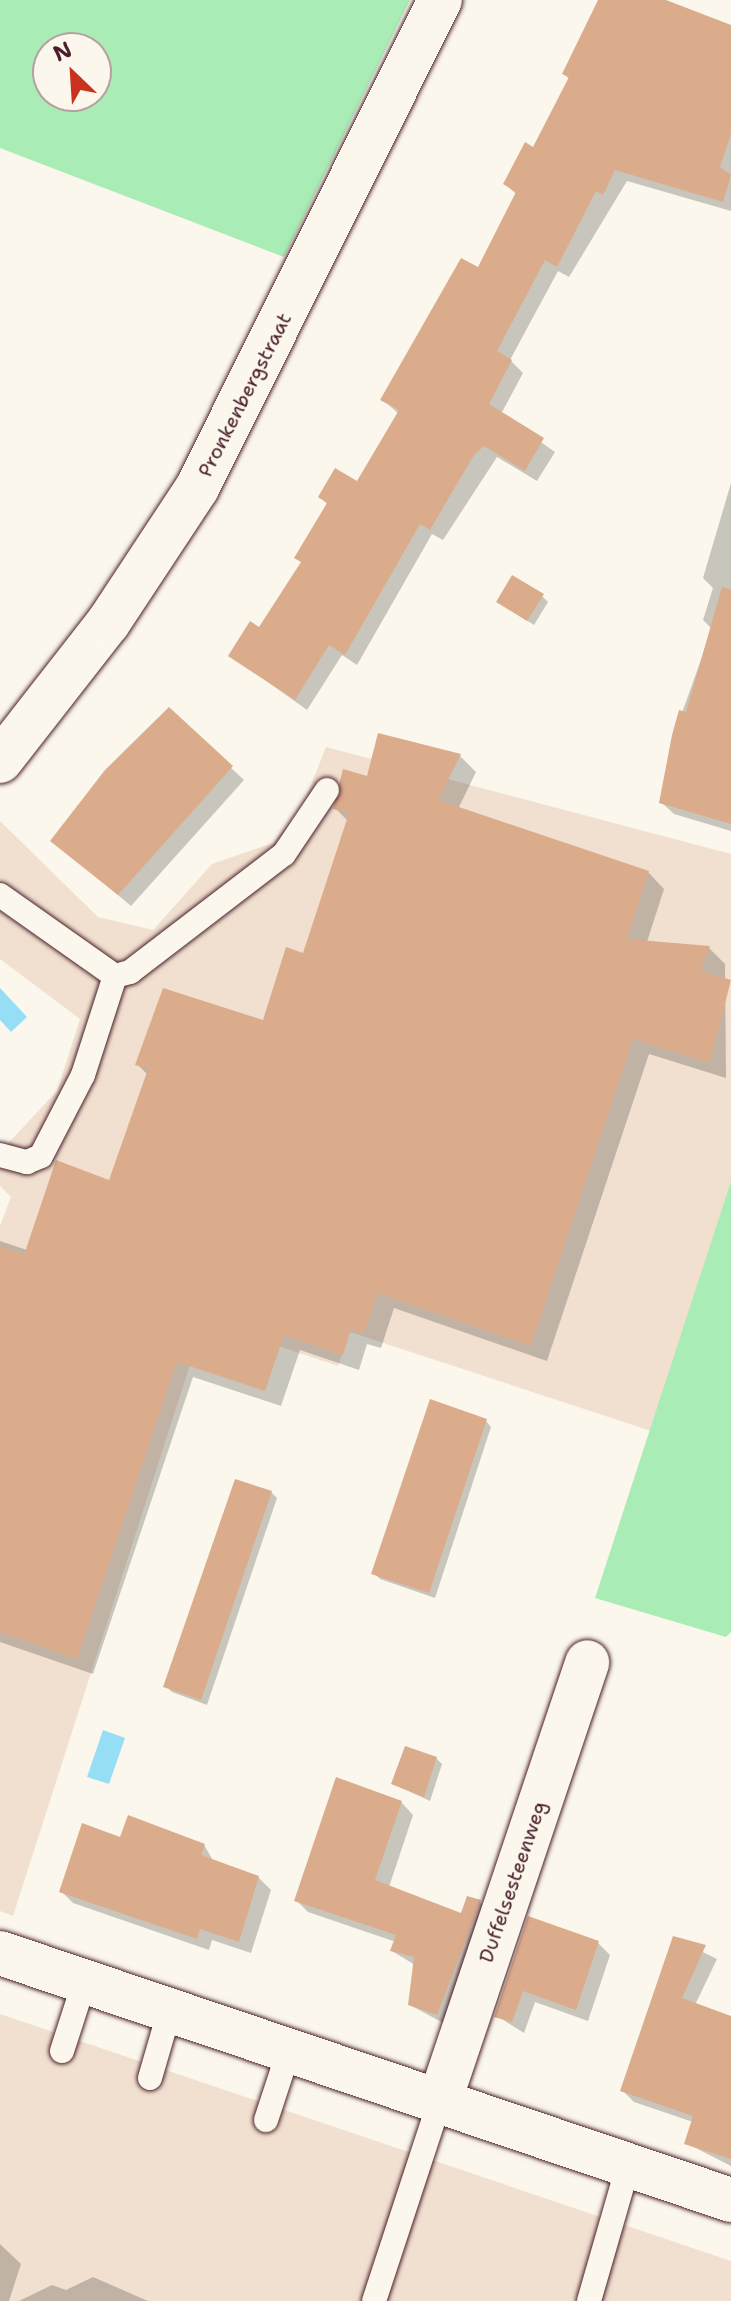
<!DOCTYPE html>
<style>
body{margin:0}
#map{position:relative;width:731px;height:2301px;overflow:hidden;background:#fbf7ec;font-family:"Shantell Sans",sans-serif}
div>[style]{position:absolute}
.built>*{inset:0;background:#f1e0cf}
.green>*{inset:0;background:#aaecb5}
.water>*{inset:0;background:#95def6}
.shadow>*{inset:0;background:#0003}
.building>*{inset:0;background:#dbac8c}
.roads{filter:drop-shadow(0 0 2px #4a1f2b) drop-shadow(0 0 2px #4a1f2b)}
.service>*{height:24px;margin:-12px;padding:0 12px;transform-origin:12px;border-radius:12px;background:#fbf7ec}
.minor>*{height:44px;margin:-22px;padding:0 22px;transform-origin:22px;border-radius:22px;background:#fbf7ec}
.tertiary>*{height:44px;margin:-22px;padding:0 22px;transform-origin:22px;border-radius:22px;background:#fbf7ec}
span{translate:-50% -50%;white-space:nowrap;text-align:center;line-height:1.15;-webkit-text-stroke:6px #fbf7ec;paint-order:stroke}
.street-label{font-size:20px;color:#4a1f2b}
.north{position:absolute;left:32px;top:32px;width:80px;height:80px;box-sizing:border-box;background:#fbf7ec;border:2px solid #b4a19f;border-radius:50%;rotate:335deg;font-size:22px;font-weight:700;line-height:32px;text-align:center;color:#4a1f2b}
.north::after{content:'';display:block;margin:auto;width:28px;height:36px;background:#c8321e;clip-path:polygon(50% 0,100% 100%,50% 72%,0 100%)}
</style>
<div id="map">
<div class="built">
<div style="clip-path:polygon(326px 747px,731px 854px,731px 1181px,651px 1431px,350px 1332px,338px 1366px,204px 1321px,13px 1916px,0 1911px,0 1226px,11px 1197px,0 1186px,0 1152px,57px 1091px,80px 1019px,0 959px,0 821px,98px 917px,153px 930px,212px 864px,273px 843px,301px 810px)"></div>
<div style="clip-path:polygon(0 2014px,731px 2261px,731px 2301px,0 2301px)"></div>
</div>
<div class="green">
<div style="clip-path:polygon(evenodd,0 0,410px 0,284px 257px,0 148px,0 0,96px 48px,96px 96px,48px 96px,48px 48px,96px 48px)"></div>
<div style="clip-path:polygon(731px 1181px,731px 1632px,726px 1637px,595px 1598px)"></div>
</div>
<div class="water">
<div style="clip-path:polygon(0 988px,27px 1017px,11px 1032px,0 1020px)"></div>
<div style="clip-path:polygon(103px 1730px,125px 1738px,109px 1784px,87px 1777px)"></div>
</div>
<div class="shadow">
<div style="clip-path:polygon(600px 0,660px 0,731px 27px,731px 211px,627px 181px,569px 277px,558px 271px,510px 360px,523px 373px,501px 414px,555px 452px,537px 481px,497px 457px,443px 540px,432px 534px,357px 665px,342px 655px,307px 710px,231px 656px,259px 629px,303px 563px,328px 505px,321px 497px,358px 483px,399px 414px,383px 400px,478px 270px,517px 195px,505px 184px,534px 150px,570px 80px,564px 74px)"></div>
<div style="clip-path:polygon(731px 483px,731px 831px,674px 814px,661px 802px,674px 735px,712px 629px,703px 620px,713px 588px,703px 578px)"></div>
<div style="clip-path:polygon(542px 596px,548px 602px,534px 625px,499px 602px)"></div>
<div style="clip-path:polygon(169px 710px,244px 780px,131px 906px,52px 840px)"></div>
<div style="clip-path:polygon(460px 756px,476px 772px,458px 809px,648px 872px,664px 889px,647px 942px,709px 948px,725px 964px,726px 1078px,649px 1054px,547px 1361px,394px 1308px,381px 1348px,367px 1344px,359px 1370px,300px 1350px,281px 1406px,193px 1377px,93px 1674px,0 1642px,0 1241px,27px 1250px,110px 1182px,148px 1075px,137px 1064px,264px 1023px,304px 956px,349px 822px,335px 808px,368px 779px)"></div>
<div style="clip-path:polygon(486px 1421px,491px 1427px,435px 1598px,380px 1579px,374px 1573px)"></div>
<div style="clip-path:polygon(271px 1492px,277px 1498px,207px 1705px,172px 1692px,166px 1686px)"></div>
<div style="clip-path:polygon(436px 1758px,442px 1764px,430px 1801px,393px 1784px)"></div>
<div style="clip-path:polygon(401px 1802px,413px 1815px,389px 1887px,462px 1915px,480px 1902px,492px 1914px,449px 2026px,410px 2005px,415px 1965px,392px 1951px,396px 1942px,308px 1912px,296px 1900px)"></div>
<div style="clip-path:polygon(121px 1839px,204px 1845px,214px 1862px,258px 1877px,271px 1890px,251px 1953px,212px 1940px,209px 1950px,73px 1903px,61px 1891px)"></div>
<div style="clip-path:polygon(529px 1919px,598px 1943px,610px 1955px,588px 2021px,535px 2002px,524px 2033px,497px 2016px)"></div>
<div style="clip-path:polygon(674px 1938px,717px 1959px,695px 2005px,731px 2018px,731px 2166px,686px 2143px,693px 2122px,634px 2102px,623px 2091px)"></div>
<div style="clip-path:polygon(0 2244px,21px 2264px,9px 2301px,0 2301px)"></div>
<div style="clip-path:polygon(93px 2277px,148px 2301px,19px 2301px,52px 2285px,66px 2290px)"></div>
</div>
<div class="building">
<div style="clip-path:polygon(598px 0,666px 0,731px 25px,731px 134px,720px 167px,731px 175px,723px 202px,615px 170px,603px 195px,596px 191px,557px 267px,545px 260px,497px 351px,512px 360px,489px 404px,544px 438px,525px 471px,484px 446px,474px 455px,430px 530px,420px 524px,345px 655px,329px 645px,295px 700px,228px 656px,250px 621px,259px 627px,301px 562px,294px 558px,327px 503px,318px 497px,335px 468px,357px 481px,399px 410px,380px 400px,461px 258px,478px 267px,516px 192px,503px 184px,525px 142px,533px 147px,569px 77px,562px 74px)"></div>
<div style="clip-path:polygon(512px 575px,544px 594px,527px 621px,496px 602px)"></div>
<div style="clip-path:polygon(722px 587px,731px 589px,731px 824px,659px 803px,672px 735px,679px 710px,686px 712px)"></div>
<div style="clip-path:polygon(169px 707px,233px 766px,118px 895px,50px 841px,105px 770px)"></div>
<div style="clip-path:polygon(378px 733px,461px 754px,438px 800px,649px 871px,627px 939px,710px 946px,701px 971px,731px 980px,710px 1063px,633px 1039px,531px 1346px,378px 1293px,364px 1333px,351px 1329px,343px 1355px,284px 1335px,265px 1391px,177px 1362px,77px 1659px,0 1632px,0 1246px,24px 1255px,56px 1160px,109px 1180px,148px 1069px,135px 1065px,163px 988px,263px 1020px,286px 947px,303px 953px,349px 813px,333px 809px,343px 769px,367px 776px)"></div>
<div style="clip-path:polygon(430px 1399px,487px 1419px,429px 1593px,371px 1574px)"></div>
<div style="clip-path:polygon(235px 1479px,272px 1491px,201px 1700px,163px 1687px)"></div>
<div style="clip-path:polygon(405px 1746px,437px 1757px,424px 1797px,391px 1784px)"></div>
<div style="clip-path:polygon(336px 1777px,402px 1801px,375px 1880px,461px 1913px,467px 1896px,481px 1900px,437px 2015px,408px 2005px,414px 1957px,390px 1951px,396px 1935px,294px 1901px)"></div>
<div style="clip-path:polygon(128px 1815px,205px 1844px,201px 1855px,259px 1876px,239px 1942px,200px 1929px,197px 1939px,59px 1892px,82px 1823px,120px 1837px)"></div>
<div style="clip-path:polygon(528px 1916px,599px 1941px,576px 2010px,523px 1991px,512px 2022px,494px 2017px)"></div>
<div style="clip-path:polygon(673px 1936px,706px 1945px,682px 1998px,731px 2016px,731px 2159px,684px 2144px,693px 2116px,620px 2091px)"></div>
</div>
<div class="roads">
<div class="service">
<div style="left:0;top:895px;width:141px;rotate:35.2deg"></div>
<div style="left:115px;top:976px;width:16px;rotate:-15deg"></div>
<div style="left:130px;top:972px;width:194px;rotate:-37.5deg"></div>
<div style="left:284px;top:854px;width:77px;rotate:-56.1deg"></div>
<div style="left:0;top:1155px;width:28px;rotate:15deg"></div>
<div style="left:27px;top:1162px;width:15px;rotate:-23deg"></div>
<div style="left:41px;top:1156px;width:91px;rotate:-62.6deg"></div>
<div style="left:83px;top:1075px;width:104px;rotate:-72.1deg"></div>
<div style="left:62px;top:2051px;width:71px;rotate:-72.1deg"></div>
<div style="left:150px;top:2078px;width:72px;rotate:-73.8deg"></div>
<div style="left:266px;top:2120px;width:74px;rotate:-71.8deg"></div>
<div style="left:374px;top:2301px;width:208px;rotate:-71.8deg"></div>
<div style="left:589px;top:2301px;width:141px;rotate:-73.9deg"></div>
</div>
<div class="minor">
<div style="left:0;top:761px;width:175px;rotate:-52deg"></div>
<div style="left:108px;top:623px;width:162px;rotate:-56.6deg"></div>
<div style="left:197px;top:488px;width:545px;rotate:-63.53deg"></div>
<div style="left:439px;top:2103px;width:465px;rotate:-71.4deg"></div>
</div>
<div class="tertiary">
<div style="left:0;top:1953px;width:772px;rotate:18.67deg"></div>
</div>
</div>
<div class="street-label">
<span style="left:245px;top:395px;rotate:-63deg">Pronkenbergstraat</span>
<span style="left:513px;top:1882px;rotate:-71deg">Duffelsesteenweg</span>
</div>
<div class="north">N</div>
</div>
